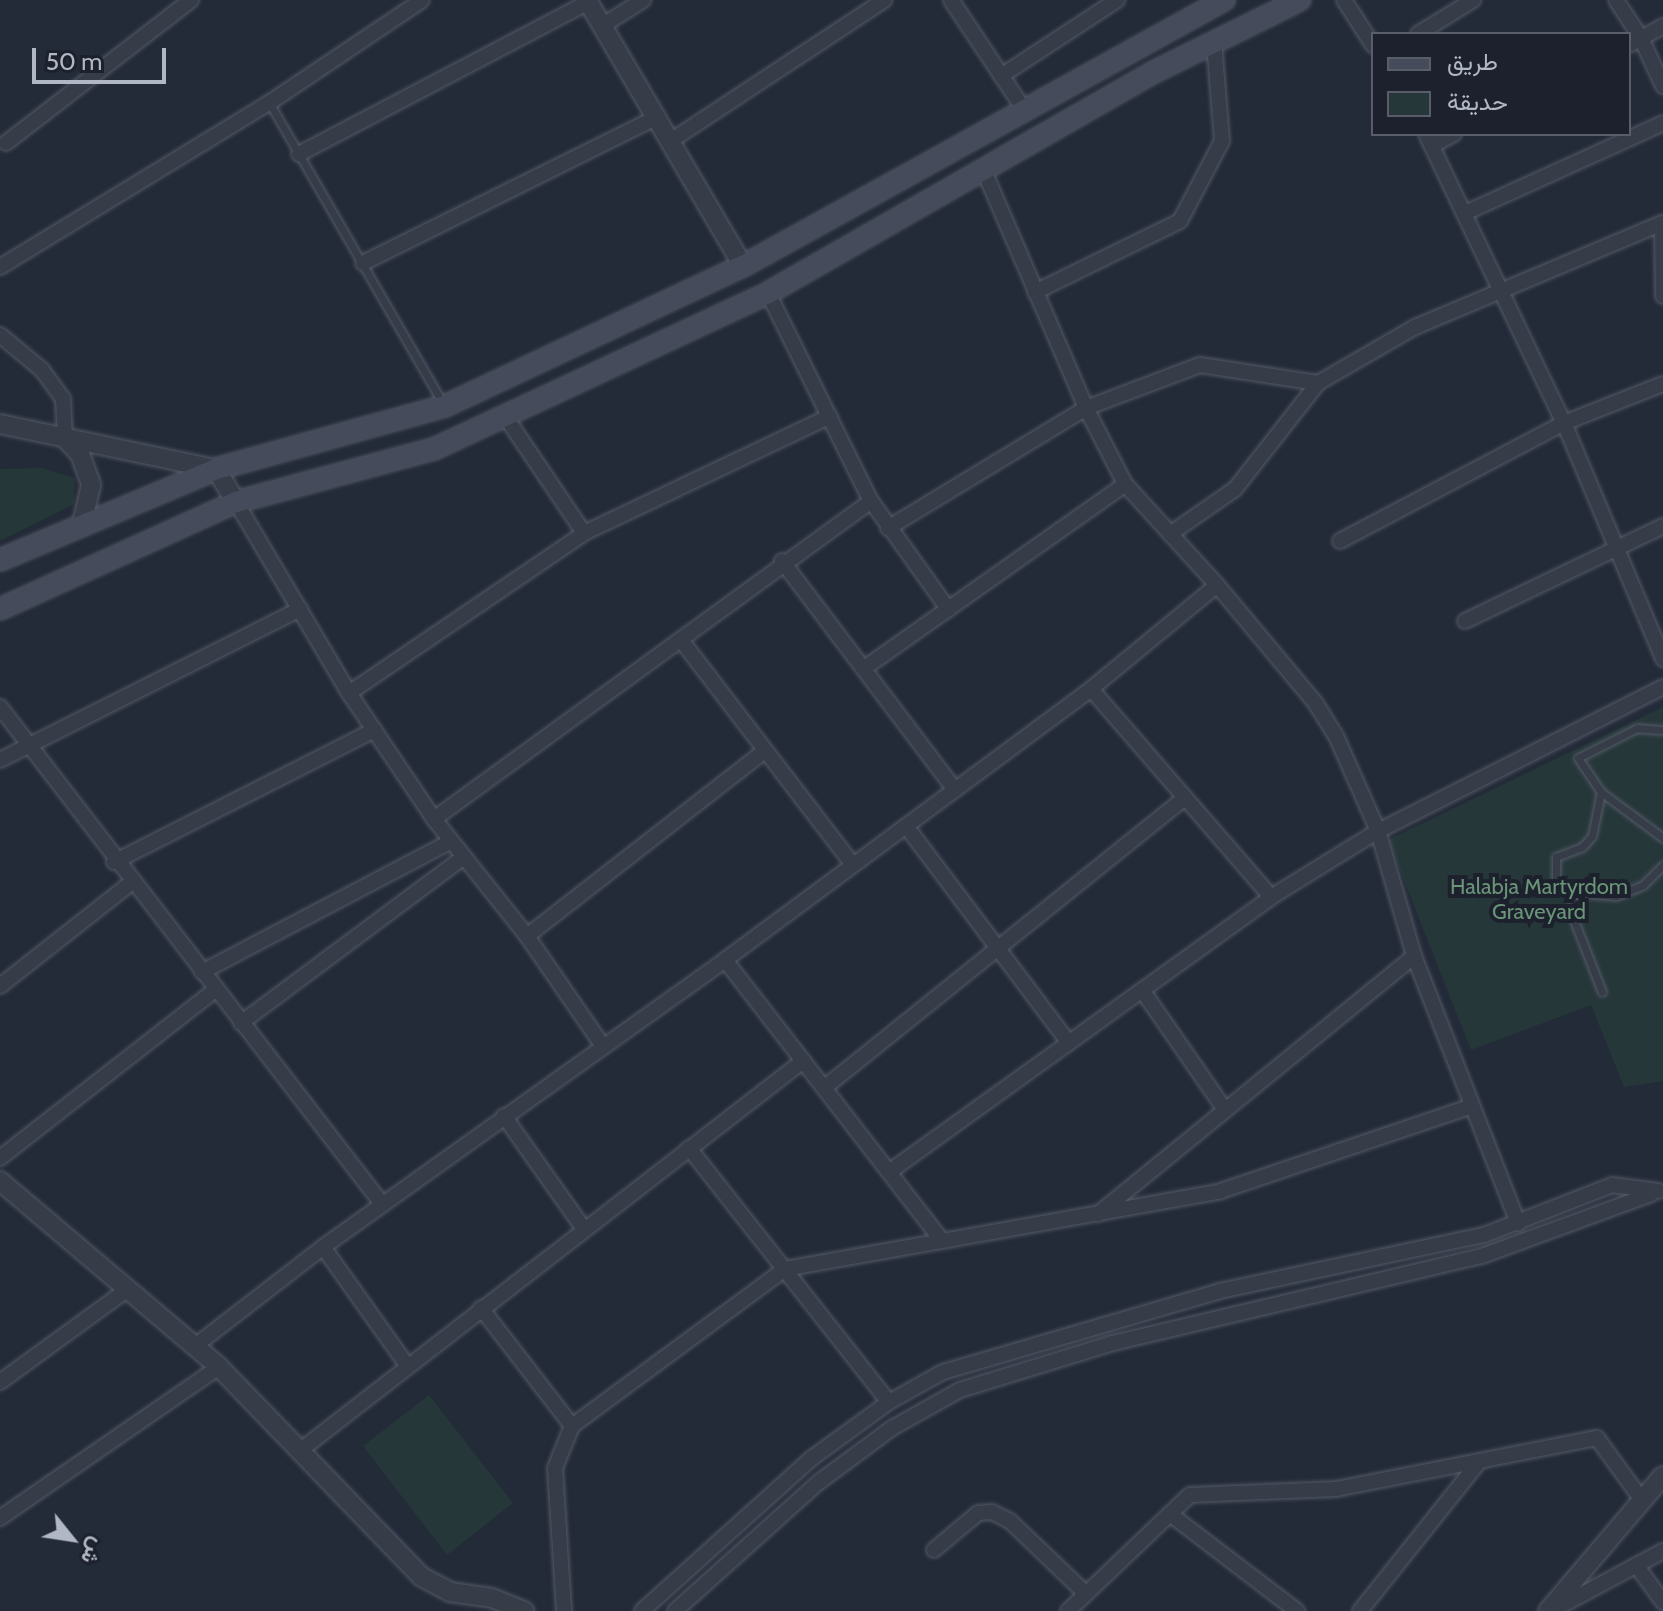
<!DOCTYPE html>
<meta charset="utf-8">
<style>
body{margin:0}
#map{position:relative;width:1663px;height:1611px;overflow:hidden;background:#232a38;font-family:Cabin,Vazirmatn,sans-serif}
div>[style]{position:absolute}
.green>*{inset:0;background:#26373a}
.roads{filter:drop-shadow(0 0 2px #545a66) drop-shadow(0 0 2px #545a66)}
.service>*{height:7px;margin:-3.5px;padding:0 3.5px;transform-origin:3.5px;border-radius:3.5px;background:#363c48}
.minor>*{height:14px;margin:-7px;padding:0 7px;transform-origin:7px;border-radius:7px;background:#363c48}
.tertiary>*{height:18px;margin:-9px;padding:0 9px;transform-origin:9px;border-radius:9px;background:#363c48}
.secondary>*{height:20px;margin:-10px;padding:0 10px;transform-origin:10px;border-radius:10px;background:#454b5b}
span{translate:-50% -50%;white-space:nowrap;text-align:center;line-height:1.15;-webkit-text-stroke:8px #1c212d;paint-order:stroke}
.park-label{font-size:22px;color:#6a9377}
.legend{position:absolute;left:1371px;top:32px;width:260px;height:104px;box-sizing:border-box;background:#1c212d;border:2px solid #585d69;margin:0;padding:10px 14px;list-style:none;font-size:24px;color:#b1b7c4}
.legend li{display:flex;align-items:center;gap:16px;height:40px}
.legend b{width:40px;border:2px solid #585d69}
.north{position:absolute;left:32px;top:1499px;width:80px;height:80px;-webkit-text-stroke:6px #1c212d;paint-order:stroke;rotate:120deg;font-size:22px;font-weight:700;line-height:32px;text-align:center;color:#b1b7c4}
.north::after{content:'';display:block;margin:auto;width:28px;height:36px;background:#b1b7c4;clip-path:polygon(50% 0,100% 100%,50% 72%,0 100%)}
.scale{position:absolute;left:32px;top:48px;width:134px;height:36px;box-sizing:border-box;border:4px solid #b1b7c4;border-top:0;padding-left:10px;font-size:24px;line-height:28px;white-space:nowrap;color:#b1b7c4;-webkit-text-stroke:6px #1c212d;paint-order:stroke}
</style>
<div id="map">
<div class="green">
<div style="clip-path:polygon(42px 468px,75px 478px,74px 504px,0 541px,0 469px)"></div>
<div style="clip-path:polygon(1663px 707px,1663px 1081px,1624px 1087px,1591px 1005px,1471px 1050px,1388px 840px)"></div>
<div style="clip-path:polygon(429px 1395px,513px 1503px,447px 1555px,363px 1446px)"></div>
</div>
<div class="roads">
<div class="service">
<div style="left:270px;top:104px;width:348px;rotate:60deg"></div>
<div style="left:1663px;top:730px;width:26px;rotate:-176deg"></div>
<div style="left:1637px;top:728px;width:66px;rotate:153deg"></div>
<div style="left:1578px;top:758px;width:41px;rotate:55.9deg"></div>
<div style="left:1601px;top:792px;width:77px;rotate:36.6deg"></div>
<div style="left:1601px;top:792px;width:45px;rotate:101.6deg"></div>
<div style="left:1592px;top:836px;width:15px;rotate:132deg"></div>
<div style="left:1582px;top:847px;width:28px;rotate:159deg"></div>
<div style="left:1556px;top:857px;width:24px;rotate:90deg"></div>
<div style="left:1556px;top:881px;width:29px;rotate:25deg"></div>
<div style="left:1582px;top:893px;width:34px;rotate:5deg"></div>
<div style="left:1616px;top:896px;width:29px;rotate:-22deg"></div>
<div style="left:1643px;top:885px;width:28px;rotate:-45deg"></div>
<div style="left:1571px;top:889px;width:34px;rotate:83deg"></div>
<div style="left:1575px;top:923px;width:74px;rotate:68.6deg"></div>
</div>
<div class="minor">
<div style="left:951px;top:0;width:130px;rotate:56.3deg"></div>
<div style="left:1344px;top:0;width:54px;rotate:57.2deg"></div>
<div style="left:1616px;top:0;width:45px;rotate:56.7deg"></div>
<div style="left:1641px;top:38px;width:53px;rotate:65.4deg"></div>
<div style="left:602px;top:26px;width:49px;rotate:-32.4deg"></div>
<div style="left:1418px;top:34px;width:65px;rotate:-31.7deg"></div>
<div style="left:1629px;top:45px;width:39px;rotate:-29deg"></div>
<div style="left:1001px;top:76px;width:139px;rotate:-33.2deg"></div>
<div style="left:1426px;top:134px;width:320px;rotate:64.5deg"></div>
<div style="left:1564px;top:423px;width:256px;rotate:67.2deg"></div>
<div style="left:669px;top:142px;width:258px;rotate:-33.4deg"></div>
<div style="left:6px;top:143px;width:234px;rotate:-37.7deg"></div>
<div style="left:1433px;top:145px;width:24px;rotate:-28deg"></div>
<div style="left:299px;top:154px;width:327px;rotate:-27.7deg"></div>
<div style="left:984px;top:171px;width:258px;rotate:66.7deg"></div>
<div style="left:1086px;top:408px;width:85px;rotate:62.8deg"></div>
<div style="left:1125px;top:484px;width:137px;rotate:47.7deg"></div>
<div style="left:1217px;top:585px;width:155px;rotate:50.2deg"></div>
<div style="left:1316px;top:704px;width:38px;rotate:58deg"></div>
<div style="left:1336px;top:736px;width:104px;rotate:66.1deg"></div>
<div style="left:1378px;top:831px;width:130px;rotate:73.9deg"></div>
<div style="left:1414px;top:956px;width:287px;rotate:68.7deg"></div>
<div style="left:1465px;top:213px;width:217px;rotate:-24.4deg"></div>
<div style="left:1662px;top:224px;width:72px;rotate:89.2deg"></div>
<div style="left:363px;top:263px;width:326px;rotate:-26.4deg"></div>
<div style="left:0;top:267px;width:315px;rotate:-31.4deg"></div>
<div style="left:269px;top:103px;width:184px;rotate:-33.9deg"></div>
<div style="left:1035px;top:292px;width:161px;rotate:-26.1deg"></div>
<div style="left:1180px;top:221px;width:90px;rotate:-62.3deg"></div>
<div style="left:1222px;top:141px;width:99px;rotate:-94.6deg"></div>
<div style="left:768px;top:293px;width:232px;rotate:63.7deg"></div>
<div style="left:871px;top:501px;width:133px;rotate:54.5deg"></div>
<div style="left:0;top:335px;width:55px;rotate:39.8deg"></div>
<div style="left:42px;top:370px;width:36px;rotate:54deg"></div>
<div style="left:63px;top:399px;width:39px;rotate:87deg"></div>
<div style="left:505px;top:416px;width:141px;rotate:56deg"></div>
<div style="left:236px;top:502px;width:222px;rotate:59.4deg"></div>
<div style="left:349px;top:693px;width:152px;rotate:56deg"></div>
<div style="left:434px;top:819px;width:149px;rotate:51.5deg"></div>
<div style="left:527px;top:936px;width:134px;rotate:55.4deg"></div>
<div style="left:888px;top:528px;width:232px;rotate:-31.2deg"></div>
<div style="left:1086px;top:408px;width:122px;rotate:-20.7deg"></div>
<div style="left:1200px;top:365px;width:119px;rotate:8.7deg"></div>
<div style="left:1318px;top:383px;width:112px;rotate:-30deg"></div>
<div style="left:1415px;top:327px;width:269px;rotate:-22.8deg"></div>
<div style="left:1170px;top:534px;width:79px;rotate:-34.7deg"></div>
<div style="left:1235px;top:489px;width:135px;rotate:-51.9deg"></div>
<div style="left:1340px;top:541px;width:253px;rotate:-27.8deg"></div>
<div style="left:1564px;top:423px;width:106px;rotate:-21.5deg"></div>
<div style="left:782px;top:561px;width:287px;rotate:52.9deg"></div>
<div style="left:1465px;top:621px;width:220px;rotate:-25.6deg"></div>
<div style="left:681px;top:640px;width:283px;rotate:52.6deg"></div>
<div style="left:866px;top:667px;width:317px;rotate:-35.2deg"></div>
<div style="left:1091px;top:689px;width:275px;rotate:49.1deg"></div>
<div style="left:349px;top:693px;width:284px;rotate:-34.2deg"></div>
<div style="left:584px;top:533px;width:272px;rotate:-25.4deg"></div>
<div style="left:0;top:707px;width:627px;rotate:52.45deg"></div>
<div style="left:0;top:760px;width:336px;rotate:-26.7deg"></div>
<div style="left:434px;top:819px;width:540px;rotate:-36.04deg"></div>
<div style="left:906px;top:826px;width:271px;rotate:53.1deg"></div>
<div style="left:114px;top:862px;width:292px;rotate:-26.9deg"></div>
<div style="left:527px;top:936px;width:301px;rotate:-37.9deg"></div>
<div style="left:725px;top:960px;width:355px;rotate:52.3deg"></div>
<div style="left:202px;top:972px;width:281px;rotate:-27.7deg"></div>
<div style="left:0;top:986px;width:167px;rotate:-38.2deg"></div>
<div style="left:1142px;top:990px;width:146px;rotate:55.3deg"></div>
<div style="left:241px;top:1023px;width:278px;rotate:-36.7deg"></div>
<div style="left:824px;top:1088px;width:463px;rotate:-38.8deg"></div>
<div style="left:504px;top:1116px;width:138px;rotate:54.7deg"></div>
<div style="left:689px;top:1148px;width:323px;rotate:51.8deg"></div>
<div style="left:0;top:1158px;width:273px;rotate:-38deg"></div>
<div style="left:889px;top:1172px;width:471px;rotate:-35.7deg"></div>
<div style="left:1271px;top:897px;width:126px;rotate:-31.7deg"></div>
<div style="left:1378px;top:831px;width:319px;rotate:-26.8deg"></div>
<div style="left:1098px;top:1214px;width:408px;rotate:-39.2deg"></div>
<div style="left:323px;top:1247px;width:145px;rotate:54.6deg"></div>
<div style="left:481px;top:1308px;width:149px;rotate:52.4deg"></div>
<div style="left:195px;top:1346px;width:162px;rotate:-37.7deg"></div>
<div style="left:323px;top:1247px;width:494px;rotate:-35.5deg"></div>
<div style="left:725px;top:960px;width:455px;rotate:-36.5deg"></div>
<div style="left:1091px;top:689px;width:163px;rotate:-39.5deg"></div>
<div style="left:0;top:1382px;width:158px;rotate:-36deg"></div>
<div style="left:302px;top:1449px;width:634px;rotate:-37.76deg"></div>
<div style="left:1170px;top:1514px;width:160px;rotate:37.4deg"></div>
<div style="left:0;top:1518px;width:266px;rotate:-34.6deg"></div>
<div style="left:934px;top:1550px;width:57px;rotate:-40.1deg"></div>
<div style="left:978px;top:1513px;width:14px;rotate:-4deg"></div>
<div style="left:992px;top:1512px;width:20px;rotate:27deg"></div>
<div style="left:1010px;top:1521px;width:105px;rotate:43.8deg"></div>
<div style="left:1636px;top:1565px;width:46px;rotate:53.9deg"></div>
<div style="left:564px;top:1611px;width:143px;rotate:-93.6deg"></div>
<div style="left:555px;top:1468px;width:45px;rotate:-68deg"></div>
<div style="left:572px;top:1426px;width:265px;rotate:-36.4deg"></div>
<div style="left:785px;top:1269px;width:443px;rotate:-10.1deg"></div>
<div style="left:1221px;top:1191px;width:265px;rotate:-18.7deg"></div>
<div style="left:642px;top:1611px;width:229px;rotate:-42deg"></div>
<div style="left:812px;top:1458px;width:95px;rotate:-36deg"></div>
<div style="left:889px;top:1402px;width:62px;rotate:-29.1deg"></div>
<div style="left:943px;top:1372px;width:289px;rotate:-16.3deg"></div>
<div style="left:1220px;top:1291px;width:270px;rotate:-12deg"></div>
<div style="left:1484px;top:1235px;width:137px;rotate:-21.3deg"></div>
<div style="left:1612px;top:1185px;width:47px;rotate:7.3deg"></div>
<div style="left:675px;top:1611px;width:193px;rotate:-41.9deg"></div>
<div style="left:819px;top:1482px;width:91px;rotate:-36.5deg"></div>
<div style="left:892px;top:1428px;width:78px;rotate:-29.2deg"></div>
<div style="left:960px;top:1390px;width:160px;rotate:-17.1deg"></div>
<div style="left:1113px;top:1343px;width:379px;rotate:-13.3deg"></div>
<div style="left:1482px;top:1256px;width:180px;rotate:-20.1deg"></div>
<div style="left:1068px;top:1611px;width:168px;rotate:-43.6deg"></div>
<div style="left:1190px;top:1495px;width:146px;rotate:-2.4deg"></div>
<div style="left:1336px;top:1489px;width:266px;rotate:-11.1deg"></div>
<div style="left:1597px;top:1438px;width:77px;rotate:54deg"></div>
<div style="left:1360px;top:1611px;width:191px;rotate:-51.4deg"></div>
<div style="left:1551px;top:1611px;width:127px;rotate:-28.2deg"></div>
</div>
<div class="tertiary">
<div style="left:587px;top:0;width:308px;rotate:59.6deg"></div>
<div style="left:0;top:424px;width:221px;rotate:11.8deg"></div>
<div style="left:216px;top:469px;width:39px;rotate:59deg"></div>
<div style="left:65px;top:438px;width:22px;rotate:47deg"></div>
<div style="left:80px;top:454px;width:33px;rotate:70deg"></div>
<div style="left:91px;top:485px;width:37px;rotate:103deg"></div>
<div style="left:0;top:1181px;width:287px;rotate:40.3deg"></div>
<div style="left:219px;top:1367px;width:292px;rotate:46deg"></div>
<div style="left:422px;top:1577px;width:32px;rotate:28deg"></div>
<div style="left:450px;top:1592px;width:42px;rotate:8.1deg"></div>
<div style="left:492px;top:1598px;width:35px;rotate:22deg"></div>
<div style="left:1548px;top:1611px;width:177px;rotate:-49.6deg"></div>
</div>
<div class="secondary">
<div style="left:0;top:560px;width:234px;rotate:-22.8deg"></div>
<div style="left:216px;top:469px;width:238px;rotate:-15.4deg"></div>
<div style="left:445px;top:406px;width:329px;rotate:-25.2deg"></div>
<div style="left:743px;top:266px;width:550px;rotate:-28.94deg"></div>
<div style="left:0;top:609px;width:259px;rotate:-24.4deg"></div>
<div style="left:236px;top:502px;width:205px;rotate:-15deg"></div>
<div style="left:434px;top:449px;width:369px;rotate:-25deg"></div>
<div style="left:768px;top:293px;width:443px;rotate:-29.8deg"></div>
<div style="left:1152px;top:73px;width:165px;rotate:-26.3deg"></div>
</div>
</div>
<div class="park-label">
<span style="left:1539px;top:899px">Halabja Martyrdom<br>Graveyard</span>
</div>
<ul class="legend">
<li><b style="height:10px;background:#454b5b"></b>طريق</li>
<li><b style="height:22px;background:#26373a"></b>حديقة</li>
</ul>
<div class="north">ش</div>
<div class="scale">50 m</div>
</div>
